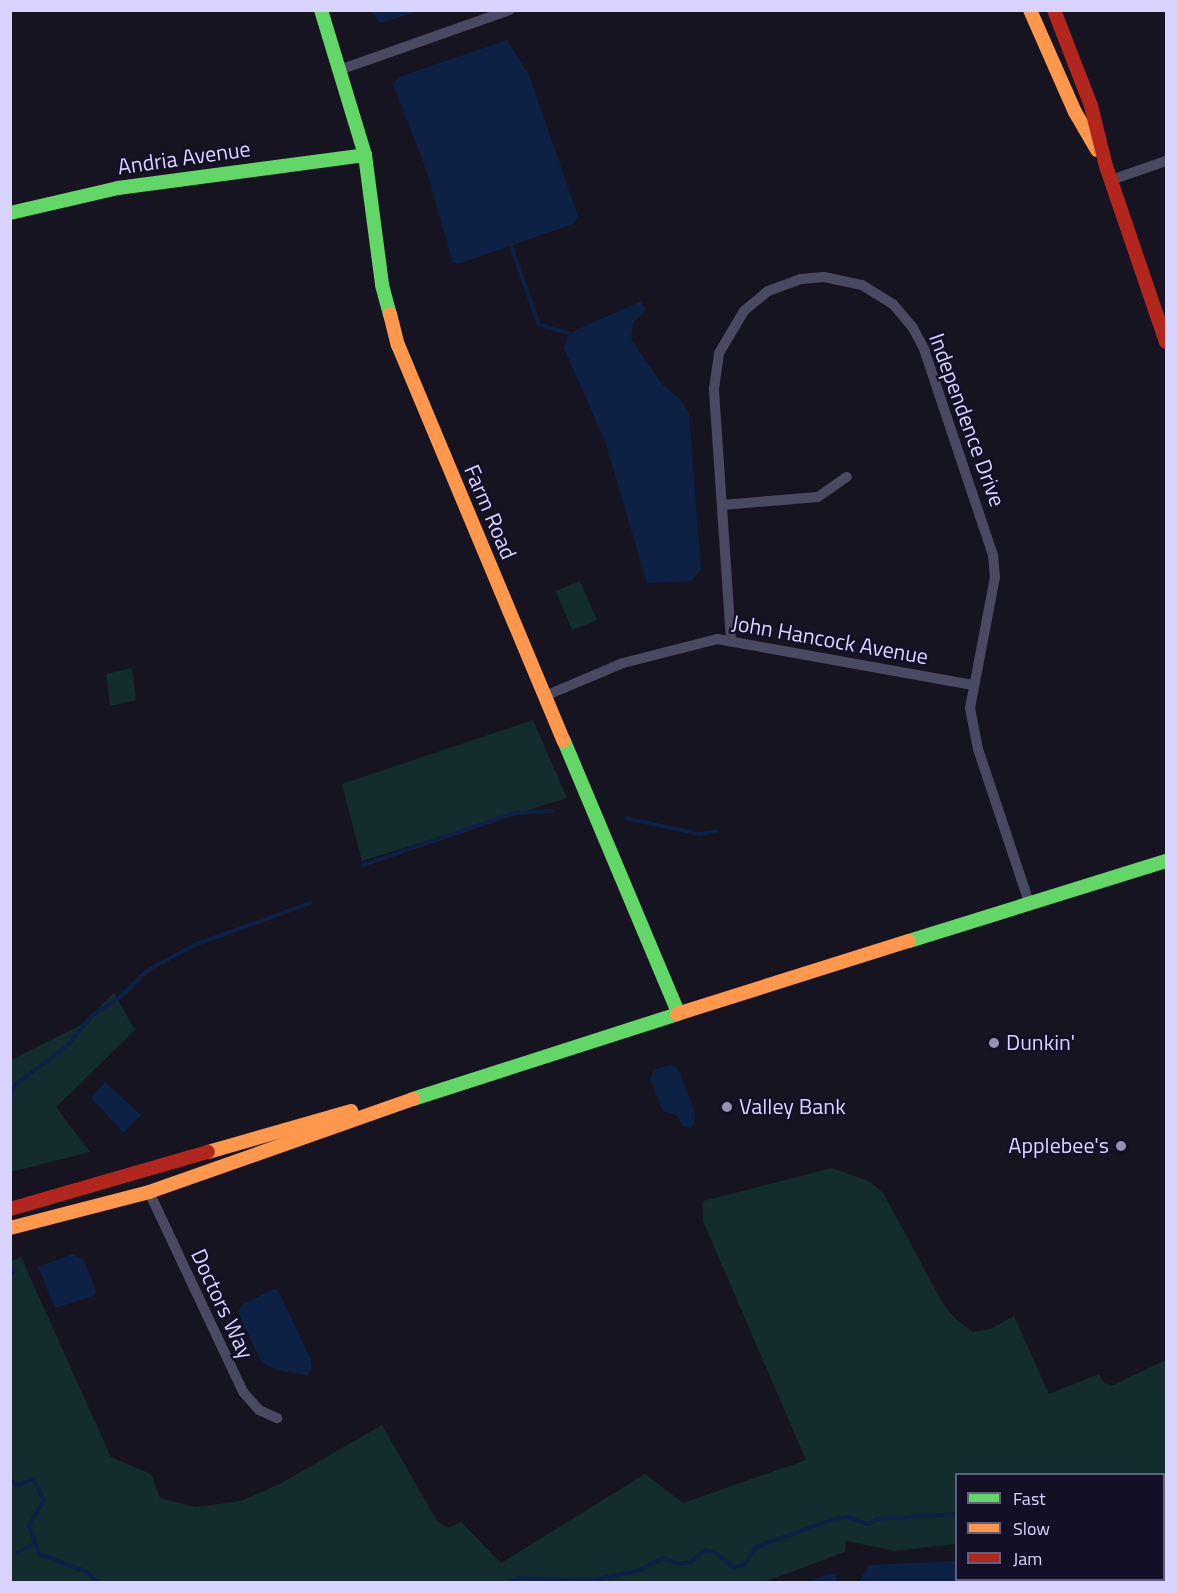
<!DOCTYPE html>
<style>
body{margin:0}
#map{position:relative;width:1177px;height:1593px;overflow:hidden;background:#161421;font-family:"Titillium Web",sans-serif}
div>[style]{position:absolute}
.green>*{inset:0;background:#132c2d}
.water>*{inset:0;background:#0d2144}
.stream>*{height:4px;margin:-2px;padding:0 2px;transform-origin:2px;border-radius:2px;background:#0d2144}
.street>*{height:10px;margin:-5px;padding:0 5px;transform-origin:5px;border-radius:5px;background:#4a4962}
.fast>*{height:14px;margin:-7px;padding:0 7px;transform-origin:7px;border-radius:7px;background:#63d668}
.slow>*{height:14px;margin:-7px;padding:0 7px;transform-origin:7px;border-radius:7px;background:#ff974d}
.jam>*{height:14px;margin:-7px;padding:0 7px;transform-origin:7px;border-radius:7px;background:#b3261e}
.dots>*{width:16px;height:16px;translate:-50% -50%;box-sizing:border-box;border:3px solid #130f26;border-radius:50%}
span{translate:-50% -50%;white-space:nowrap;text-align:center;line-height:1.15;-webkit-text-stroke:4.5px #130f26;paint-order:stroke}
.street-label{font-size:22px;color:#d9d4ff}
.poi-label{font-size:22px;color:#d9d4ff}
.left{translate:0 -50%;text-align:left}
.right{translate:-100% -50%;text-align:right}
.frame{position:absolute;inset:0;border:12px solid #d9d4ff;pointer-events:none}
.legend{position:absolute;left:955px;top:1473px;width:210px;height:108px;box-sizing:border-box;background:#130f26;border:2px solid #625e7d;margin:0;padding:8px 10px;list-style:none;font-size:18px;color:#d9d4ff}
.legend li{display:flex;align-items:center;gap:12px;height:30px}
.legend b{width:30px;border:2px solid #625e7d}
</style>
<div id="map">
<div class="green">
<div style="clip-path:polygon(580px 581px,597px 620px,572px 630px,556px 591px)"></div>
<div style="clip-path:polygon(132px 668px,136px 700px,110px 706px,106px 674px)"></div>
<div style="clip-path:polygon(533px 720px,567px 798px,362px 861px,342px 784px)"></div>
<div style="clip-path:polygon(114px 993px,135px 1030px,56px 1107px,90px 1152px,11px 1172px,11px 1060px,81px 1025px)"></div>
<div style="clip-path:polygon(832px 1168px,869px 1181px,883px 1193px,945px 1307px,958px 1321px,973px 1332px,991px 1329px,1014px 1316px,1049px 1394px,1099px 1374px,1104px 1383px,1113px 1385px,1166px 1360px,1166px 1580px,1164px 1474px,956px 1474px,956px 1544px,894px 1551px,846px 1541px,845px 1552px,764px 1582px,11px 1582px,11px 1261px,21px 1257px,111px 1457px,151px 1474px,160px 1498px,195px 1507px,241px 1501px,280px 1484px,382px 1425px,437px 1521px,448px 1528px,461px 1522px,501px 1563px,645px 1474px,683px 1503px,806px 1460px,703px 1221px,703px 1201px)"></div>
</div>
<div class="water">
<div style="clip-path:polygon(371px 11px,419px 11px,380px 23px)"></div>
<div style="clip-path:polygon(507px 40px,529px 75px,578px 216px,573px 224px,461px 263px,453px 263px,426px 169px,393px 84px,399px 77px)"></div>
<div style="clip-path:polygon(642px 301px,645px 310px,633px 323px,631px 339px,662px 384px,681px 400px,689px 414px,701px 570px,691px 581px,647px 583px,606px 444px,564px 348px,569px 333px)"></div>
<div style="clip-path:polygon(670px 1065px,678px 1069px,695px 1112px,694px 1125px,690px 1128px,682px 1126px,678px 1116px,663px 1111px,650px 1079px,654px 1070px)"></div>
<div style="clip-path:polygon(105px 1082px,141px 1115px,123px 1133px,91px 1097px)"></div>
<div style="clip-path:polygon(73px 1254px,84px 1261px,96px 1291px,94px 1296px,55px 1308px,38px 1267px)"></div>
<div style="clip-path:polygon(274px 1289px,278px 1290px,311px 1360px,312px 1369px,307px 1375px,277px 1370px,262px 1363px,238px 1312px,243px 1304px)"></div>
<div style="clip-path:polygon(956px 1561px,956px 1580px,967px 1580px,966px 1582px,859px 1582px,869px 1565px)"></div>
<div style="clip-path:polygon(829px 1574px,836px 1574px,837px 1582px,808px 1582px)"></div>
<div style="clip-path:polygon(989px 1580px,1062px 1580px,988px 1582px)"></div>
<div style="clip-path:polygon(1085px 1580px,1148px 1580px,1149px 1582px,1084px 1582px)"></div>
</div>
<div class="stream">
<div style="left:511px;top:246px;width:84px;rotate:70.5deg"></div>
<div style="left:539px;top:325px;width:31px;rotate:15deg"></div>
<div style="left:569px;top:333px;width:4px;rotate:76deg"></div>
<div style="left:626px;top:818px;width:75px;rotate:12.4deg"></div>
<div style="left:699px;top:834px;width:18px;rotate:-9deg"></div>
<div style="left:363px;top:865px;width:161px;rotate:-18.9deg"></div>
<div style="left:515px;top:813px;width:37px;rotate:-3deg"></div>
<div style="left:10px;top:1095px;width:13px;rotate:-61deg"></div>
<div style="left:16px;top:1084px;width:62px;rotate:-36.5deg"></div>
<div style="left:66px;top:1047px;width:43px;rotate:-49.7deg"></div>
<div style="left:94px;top:1014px;width:28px;rotate:-32deg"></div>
<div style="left:118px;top:999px;width:40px;rotate:-44deg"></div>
<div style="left:147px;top:971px;width:54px;rotate:-29deg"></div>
<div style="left:194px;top:945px;width:123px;rotate:-19.9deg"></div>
<div style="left:10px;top:1275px;width:7px;rotate:-45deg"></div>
<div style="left:10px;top:1481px;width:9px;rotate:27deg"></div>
<div style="left:18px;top:1485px;width:16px;rotate:-22deg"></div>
<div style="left:33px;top:1479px;width:24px;rotate:62deg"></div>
<div style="left:44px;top:1500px;width:30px;rotate:120deg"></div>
<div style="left:29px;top:1526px;width:30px;rotate:70deg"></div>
<div style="left:39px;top:1554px;width:49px;rotate:20.3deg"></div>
<div style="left:85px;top:1571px;width:17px;rotate:40deg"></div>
<div style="left:1164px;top:1525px;width:2px;rotate:27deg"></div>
<div style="left:18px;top:1552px;width:17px;rotate:-24deg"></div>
<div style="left:510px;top:1582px;width:10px;rotate:-24deg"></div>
<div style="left:519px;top:1578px;width:69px;rotate:2.5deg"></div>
<div style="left:588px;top:1581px;width:50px;rotate:-11.5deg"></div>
<div style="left:637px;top:1571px;width:30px;rotate:-26deg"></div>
<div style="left:664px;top:1558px;width:16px;rotate:22deg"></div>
<div style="left:679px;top:1564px;width:12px;rotate:-9deg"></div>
<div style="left:691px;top:1562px;width:18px;rotate:-41deg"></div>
<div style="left:705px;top:1550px;width:11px;rotate:15deg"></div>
<div style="left:716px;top:1553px;width:22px;rotate:39deg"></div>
<div style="left:733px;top:1567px;width:11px;rotate:-10deg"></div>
<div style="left:744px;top:1565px;width:22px;rotate:-56deg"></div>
<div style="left:756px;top:1547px;width:80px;rotate:-19.8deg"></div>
<div style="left:831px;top:1520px;width:17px;rotate:-10deg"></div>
<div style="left:848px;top:1517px;width:21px;rotate:19deg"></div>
<div style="left:868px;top:1524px;width:10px;rotate:-29deg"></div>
<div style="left:877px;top:1519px;width:79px;rotate:-3.6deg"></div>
</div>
<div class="street">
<div style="left:342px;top:69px;width:178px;rotate:-19.4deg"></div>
<div style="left:1111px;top:180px;width:58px;rotate:-19.1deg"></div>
<div style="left:722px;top:505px;width:96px;rotate:-4.8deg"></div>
<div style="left:818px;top:497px;width:35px;rotate:-35deg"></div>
<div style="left:731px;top:640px;width:252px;rotate:-93.9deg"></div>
<div style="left:714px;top:389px;width:36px;rotate:-82deg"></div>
<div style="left:719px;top:353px;width:49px;rotate:-59.2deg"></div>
<div style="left:744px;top:311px;width:31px;rotate:-40deg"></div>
<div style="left:768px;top:291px;width:35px;rotate:-20deg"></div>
<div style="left:801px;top:279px;width:23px;rotate:-5deg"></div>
<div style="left:824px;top:277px;width:39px;rotate:12deg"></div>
<div style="left:862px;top:285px;width:36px;rotate:32deg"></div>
<div style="left:893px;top:304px;width:31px;rotate:50deg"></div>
<div style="left:913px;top:328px;width:24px;rotate:62deg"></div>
<div style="left:924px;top:349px;width:217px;rotate:71.5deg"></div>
<div style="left:993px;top:555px;width:22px;rotate:85deg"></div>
<div style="left:995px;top:577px;width:133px;rotate:100.8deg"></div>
<div style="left:970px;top:708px;width:42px;rotate:79deg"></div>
<div style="left:978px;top:749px;width:161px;rotate:71.6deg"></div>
<div style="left:545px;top:696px;width:85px;rotate:-22.9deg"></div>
<div style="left:623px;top:663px;width:97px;rotate:-14.3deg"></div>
<div style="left:717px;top:639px;width:260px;rotate:10.2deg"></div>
<div style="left:149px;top:1192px;width:221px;rotate:64.8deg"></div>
<div style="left:243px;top:1392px;width:24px;rotate:48deg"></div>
<div style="left:259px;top:1410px;width:20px;rotate:24deg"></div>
</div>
<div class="fast">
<div style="left:321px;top:10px;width:152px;rotate:73.1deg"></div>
<div style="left:365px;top:155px;width:131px;rotate:82.5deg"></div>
<div style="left:382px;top:285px;width:30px;rotate:75deg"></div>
<div style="left:10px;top:213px;width:111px;rotate:-13deg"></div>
<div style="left:118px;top:188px;width:249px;rotate:-7.6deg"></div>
<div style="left:564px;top:741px;width:294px;rotate:67.2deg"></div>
<div style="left:909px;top:941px;width:269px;rotate:-17.3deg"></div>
<div style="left:413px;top:1099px;width:277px;rotate:-17.8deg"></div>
</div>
<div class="slow">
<div style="left:1030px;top:10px;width:111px;rotate:66.2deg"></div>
<div style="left:1075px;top:112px;width:44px;rotate:59.9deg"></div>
<div style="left:390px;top:314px;width:32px;rotate:76deg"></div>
<div style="left:398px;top:345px;width:429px;rotate:67.3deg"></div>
<div style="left:677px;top:1014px;width:243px;rotate:-17.5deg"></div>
<div style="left:208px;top:1152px;width:149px;rotate:-16deg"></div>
<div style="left:10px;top:1228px;width:144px;rotate:-14.5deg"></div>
<div style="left:149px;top:1192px;width:280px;rotate:-19.4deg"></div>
</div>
<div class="jam">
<div style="left:1054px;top:10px;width:103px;rotate:68.9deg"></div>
<div style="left:1091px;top:106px;width:62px;rotate:76deg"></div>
<div style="left:1106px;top:166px;width:186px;rotate:71.2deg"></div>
<div style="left:10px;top:1209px;width:206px;rotate:-16.1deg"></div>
</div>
<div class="dots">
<div style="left:994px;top:1043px;background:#9591b1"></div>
<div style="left:727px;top:1107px;background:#9591b1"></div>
<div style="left:1121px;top:1146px;background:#9591b1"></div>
</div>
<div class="street-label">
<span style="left:184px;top:158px;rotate:-8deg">Andria Avenue</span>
<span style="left:967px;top:420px;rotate:70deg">Independence Drive</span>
<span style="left:490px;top:512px;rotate:67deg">Farm Road</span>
<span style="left:830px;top:640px;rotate:10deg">John Hancock Avenue</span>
<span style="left:222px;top:1304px;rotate:65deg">Doctors Way</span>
</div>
<div class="poi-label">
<span class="left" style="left:1006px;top:1043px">Dunkin'</span>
<span class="left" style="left:739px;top:1107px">Valley Bank</span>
<span class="right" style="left:1109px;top:1146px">Applebee's</span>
</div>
<div class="frame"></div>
<ul class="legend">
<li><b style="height:8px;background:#63d668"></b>Fast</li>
<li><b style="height:8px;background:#ff974d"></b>Slow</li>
<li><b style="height:8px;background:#b3261e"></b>Jam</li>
</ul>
</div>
